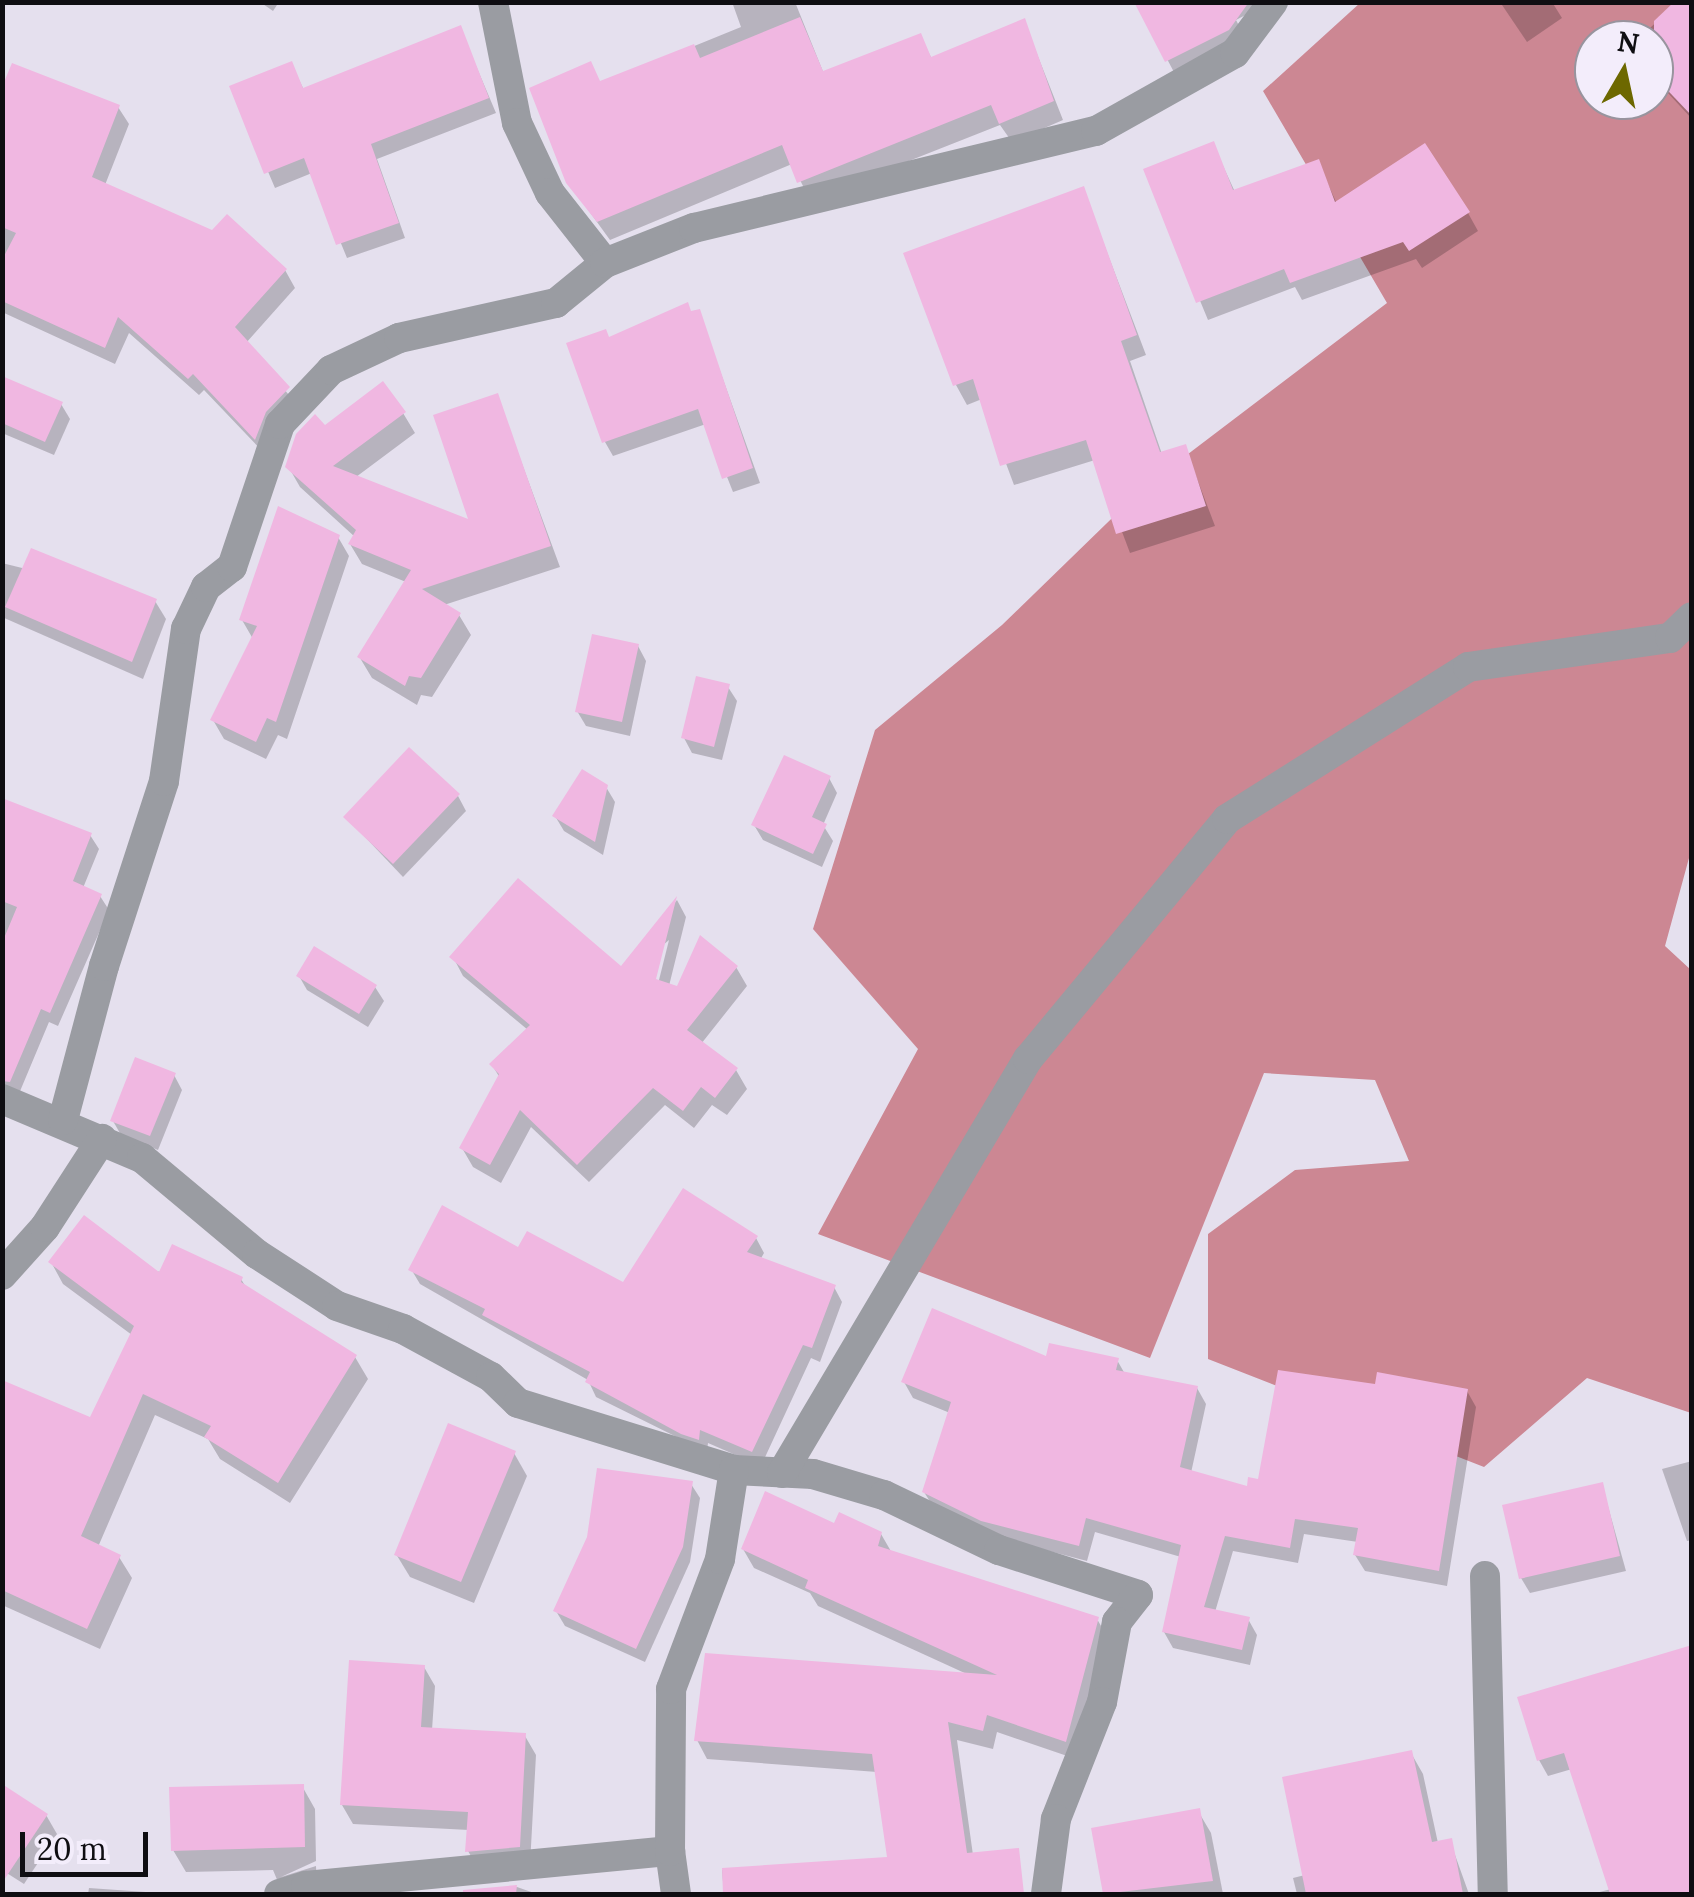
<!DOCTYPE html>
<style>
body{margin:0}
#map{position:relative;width:1694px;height:1897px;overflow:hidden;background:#e5e0ee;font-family:Lora,serif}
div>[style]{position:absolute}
.forest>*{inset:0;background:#cc8793}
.shadow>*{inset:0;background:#0003}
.building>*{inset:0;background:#f0b7e1}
.minor>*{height:30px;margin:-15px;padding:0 15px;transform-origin:15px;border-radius:15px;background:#9a9ca2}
span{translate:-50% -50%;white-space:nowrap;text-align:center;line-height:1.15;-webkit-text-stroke:9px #f3edfb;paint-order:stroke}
.frame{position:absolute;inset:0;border:5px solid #0f0e12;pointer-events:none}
.north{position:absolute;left:1574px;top:20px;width:100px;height:100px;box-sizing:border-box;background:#f3edfb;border:2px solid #98949e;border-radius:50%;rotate:9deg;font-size:28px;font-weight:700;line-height:40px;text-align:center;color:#0f0e12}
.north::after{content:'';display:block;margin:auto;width:35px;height:45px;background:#6d6800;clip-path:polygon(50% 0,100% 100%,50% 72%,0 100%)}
.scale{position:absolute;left:20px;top:1832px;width:128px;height:45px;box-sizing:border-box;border:5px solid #0f0e12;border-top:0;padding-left:12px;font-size:30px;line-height:35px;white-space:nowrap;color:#0f0e12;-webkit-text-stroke:8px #f3edfb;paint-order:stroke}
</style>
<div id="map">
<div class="forest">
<div style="clip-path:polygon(evenodd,1360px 3px,1691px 3px,1692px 847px,1665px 946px,1691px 970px,1691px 1413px,1587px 1378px,1484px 1467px,1208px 1359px,1208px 1234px,1295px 1170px,1409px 1161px,1375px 1080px,1264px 1073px,1150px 1358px,818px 1234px,918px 1049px,813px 929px,875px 730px,1002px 625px,1142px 489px,1387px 303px,1263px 91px,1360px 3px,1594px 40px,1654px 40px,1654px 100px,1594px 100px,1594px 40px)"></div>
</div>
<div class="shadow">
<div style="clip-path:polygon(260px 2px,279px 2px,273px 11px)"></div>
<div style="clip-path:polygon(732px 2px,795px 2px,824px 74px,920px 36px,932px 59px,1024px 21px,1063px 120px,1012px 142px,1000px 125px,810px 200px,792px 164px,610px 240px,568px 182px,601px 84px,741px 27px)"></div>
<div style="clip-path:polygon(1137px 2px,1254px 2px,1257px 9px,1236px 20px,1244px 35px,1176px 76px)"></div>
<div style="clip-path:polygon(1500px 2px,1552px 2px,1562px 18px,1527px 42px)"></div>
<div style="clip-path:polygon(1678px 2px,1692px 2px,1692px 119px,1654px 78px,1654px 40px,1637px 40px)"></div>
<div style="clip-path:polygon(460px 28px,496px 113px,377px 159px,405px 238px,347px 258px,312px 173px,275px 188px,232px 87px,291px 64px,304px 90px)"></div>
<div style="clip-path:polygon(118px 107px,129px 124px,105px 185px,285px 270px,295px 288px,246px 343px,298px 406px,265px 454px,204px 390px,199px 395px,129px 333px,115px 364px,2px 312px,2px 146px)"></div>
<div style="clip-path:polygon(1213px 144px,1235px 192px,1318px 162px,1337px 204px,1468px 213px,1478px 231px,1422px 268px,1416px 259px,1302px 300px,1295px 287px,1208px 320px,1146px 170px)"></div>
<div style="clip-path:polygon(1083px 189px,1146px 355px,1130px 361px,1162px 454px,1185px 447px,1215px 526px,1130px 553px,1095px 460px,1014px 485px,982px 399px,967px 405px,956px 385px,906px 255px)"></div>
<div style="clip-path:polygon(699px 312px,760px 483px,733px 492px,706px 424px,613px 456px,605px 442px,610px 340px)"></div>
<div style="clip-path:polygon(2px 378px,61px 404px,70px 419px,54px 455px,2px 433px)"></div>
<div style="clip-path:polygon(497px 396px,560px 567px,444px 605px,459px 615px,471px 635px,432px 697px,421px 695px,417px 705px,372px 678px,360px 658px,406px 582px,362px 564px,350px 544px,355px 537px,300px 487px,288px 466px,324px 428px,403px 413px,415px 433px,356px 477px,472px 524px)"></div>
<div style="clip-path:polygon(338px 537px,349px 556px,287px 739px,278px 735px,266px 759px,224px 739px,213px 720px,253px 639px,242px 620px)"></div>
<div style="clip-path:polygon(2px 563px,155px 601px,166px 619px,143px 679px,2px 617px)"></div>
<div style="clip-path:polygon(638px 646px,646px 661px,630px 736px,586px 726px,577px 711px)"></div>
<div style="clip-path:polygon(728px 687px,737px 701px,722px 760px,692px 753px,684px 738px)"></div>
<div style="clip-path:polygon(829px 778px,837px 793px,823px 825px,833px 841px,822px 867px,763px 840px,754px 825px)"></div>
<div style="clip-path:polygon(606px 787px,615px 802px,603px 855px,564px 831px,555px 816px)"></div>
<div style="clip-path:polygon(458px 796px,466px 811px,403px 877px,346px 817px)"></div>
<div style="clip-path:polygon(2px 801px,90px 835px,99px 849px,83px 888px,100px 896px,109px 910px,58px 1026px,49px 1022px,18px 1096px,2px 1090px)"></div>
<div style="clip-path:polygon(evenodd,677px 900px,686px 917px,669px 986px,678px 990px,736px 967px,747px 986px,701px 1044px,736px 1070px,747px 1089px,727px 1115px,712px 1105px,694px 1128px,665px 1105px,589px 1182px,531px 1127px,501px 1183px,473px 1167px,462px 1148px,500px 1078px,492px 1065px,528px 1030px,463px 976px,453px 957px,621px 969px,677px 900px,669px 940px,656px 992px,651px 991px,662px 946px,669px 940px)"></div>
<div style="clip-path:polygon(299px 976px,375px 987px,384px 1001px,368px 1027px,307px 990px)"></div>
<div style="clip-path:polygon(174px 1075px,182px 1090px,158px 1150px,121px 1135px,113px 1121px)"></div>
<div style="clip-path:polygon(756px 1238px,764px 1253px,760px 1260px,834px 1287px,842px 1302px,820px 1362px,811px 1358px,761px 1466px,708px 1443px,707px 1452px,596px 1397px,588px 1380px,420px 1284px,411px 1269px,519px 1250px,624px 1285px)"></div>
<div style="clip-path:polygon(51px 1262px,241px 1279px,247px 1289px,355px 1357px,368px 1379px,290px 1503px,220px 1459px,208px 1439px,155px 1415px,98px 1547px,119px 1557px,132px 1578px,100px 1649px,2px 1605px,2px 1483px,91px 1421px,132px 1335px,63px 1284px)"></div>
<div style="clip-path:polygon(1048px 1360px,1117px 1360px,1125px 1374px,1197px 1388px,1206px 1404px,1191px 1473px,1248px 1489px,1377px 1387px,1467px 1391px,1476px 1407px,1447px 1586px,1365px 1571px,1355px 1555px,1358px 1542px,1304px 1534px,1298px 1563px,1233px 1551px,1215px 1612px,1248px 1619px,1257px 1635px,1250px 1665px,1173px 1648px,1164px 1632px,1181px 1557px,1095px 1532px,1087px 1561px,992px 1536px,934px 1508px,924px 1492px,950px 1413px,913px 1398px,904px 1382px)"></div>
<div style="clip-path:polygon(514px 1453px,527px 1476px,474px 1603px,410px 1577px,396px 1554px)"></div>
<div style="clip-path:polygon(1692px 1461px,1692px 1540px,1687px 1541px,1662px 1469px)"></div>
<div style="clip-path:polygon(691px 1484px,700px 1498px,690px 1562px,645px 1662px,565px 1626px,556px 1611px)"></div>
<div style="clip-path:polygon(1602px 1485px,1626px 1571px,1530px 1593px,1521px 1578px)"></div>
<div style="clip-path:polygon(836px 1526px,881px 1534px,892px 1553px,1097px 1619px,1108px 1638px,1076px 1759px,997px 1732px,993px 1749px,957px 1740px,973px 1855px,1013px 1871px,1016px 1894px,724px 1894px,722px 1870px,890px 1860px,877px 1772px,707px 1759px,697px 1740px,969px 1675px,818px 1606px,810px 1593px,754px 1568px,743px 1549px)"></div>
<div style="clip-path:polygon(1692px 1648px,1692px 1894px,1592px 1894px,1611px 1889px,1572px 1769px,1548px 1776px,1539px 1760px)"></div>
<div style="clip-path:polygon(424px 1667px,435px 1686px,432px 1730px,525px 1736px,536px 1755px,530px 1865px,479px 1870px,468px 1851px,469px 1830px,353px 1824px,342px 1805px)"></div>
<div style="clip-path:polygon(1411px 1753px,1423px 1774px,1438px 1843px,1450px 1841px,1469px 1894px,1297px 1894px,1293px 1878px,1305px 1875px)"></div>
<div style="clip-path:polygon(302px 1786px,315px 1809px,316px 1861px,281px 1877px,316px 1866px,317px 1890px,283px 1894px,273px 1870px,186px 1872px,173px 1850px)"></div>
<div style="clip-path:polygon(1198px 1811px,1211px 1833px,1223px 1894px,1106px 1894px,1094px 1830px)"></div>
<div style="clip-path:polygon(46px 1815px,57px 1834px,24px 1884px,2px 1870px)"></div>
<div style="clip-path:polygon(517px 1887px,537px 1894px,448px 1894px)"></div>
<div style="clip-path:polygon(89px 1888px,174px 1894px,88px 1894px)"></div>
</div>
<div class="building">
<div style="clip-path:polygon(1134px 2px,1249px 2px,1229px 30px,1165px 62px)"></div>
<div style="clip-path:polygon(1674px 2px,1692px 2px,1692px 116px,1654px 76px,1654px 21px)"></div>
<div style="clip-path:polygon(800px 17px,823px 71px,921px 33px,931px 57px,1025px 18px,1054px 101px,999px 124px,991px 105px,797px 183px,782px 145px,597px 222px,566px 183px,529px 88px,591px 61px,600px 81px,694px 44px,700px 58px)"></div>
<div style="clip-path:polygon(461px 25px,489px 98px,371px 144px,399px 223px,336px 245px,304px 158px,264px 174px,229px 86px,292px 61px,303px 88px)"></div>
<div style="clip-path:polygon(12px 63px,120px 105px,92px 177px,212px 230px,227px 214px,287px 269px,235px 327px,290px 387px,266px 412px,255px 440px,193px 374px,188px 379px,118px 317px,105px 348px,2px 301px,2px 260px,16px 233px,2px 227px,2px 87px)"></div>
<div style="clip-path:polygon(1214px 141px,1233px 190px,1319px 159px,1335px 202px,1425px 143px,1470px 212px,1409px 251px,1403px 242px,1290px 283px,1284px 269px,1196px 303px,1143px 169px)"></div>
<div style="clip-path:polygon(1084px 186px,1137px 335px,1121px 341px,1160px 452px,1186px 444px,1206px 506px,1116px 534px,1086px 440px,1000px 466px,973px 379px,953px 386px,903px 253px)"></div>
<div style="clip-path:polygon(688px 302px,691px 311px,700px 309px,753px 468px,722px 479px,698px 409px,602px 443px,566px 343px,606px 329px,609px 337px)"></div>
<div style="clip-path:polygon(2px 376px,63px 402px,45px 442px,2px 423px)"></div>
<div style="clip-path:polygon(383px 381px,406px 412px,333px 466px,468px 519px,433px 415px,498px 393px,551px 546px,422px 589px,461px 613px,421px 678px,409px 676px,405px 686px,357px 657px,411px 570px,348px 544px,356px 530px,285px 467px,296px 434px,315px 414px,325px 425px)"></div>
<div style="clip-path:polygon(278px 506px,340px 535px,276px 722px,267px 718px,256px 742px,210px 720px,257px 626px,239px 620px)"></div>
<div style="clip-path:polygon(31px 548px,157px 599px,132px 662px,5px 607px)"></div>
<div style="clip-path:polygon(592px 634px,639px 644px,622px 722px,575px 712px)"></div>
<div style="clip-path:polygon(696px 676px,730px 684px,714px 747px,681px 738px)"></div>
<div style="clip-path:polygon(409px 747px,460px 794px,393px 864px,343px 817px)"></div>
<div style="clip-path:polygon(784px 755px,831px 776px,812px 817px,827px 824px,813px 854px,751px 825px)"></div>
<div style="clip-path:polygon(582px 769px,608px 785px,595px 842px,552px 816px)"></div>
<div style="clip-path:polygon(2px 798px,92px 833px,73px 881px,102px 894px,50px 1013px,41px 1009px,10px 1082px,2px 1081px,2px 943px,17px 907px,2px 901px)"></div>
<div style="clip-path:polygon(518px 878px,621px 966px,677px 896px,656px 979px,677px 986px,700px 935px,738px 966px,687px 1030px,738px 1068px,715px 1098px,701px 1087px,683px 1111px,653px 1088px,577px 1165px,520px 1110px,490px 1165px,459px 1148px,499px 1074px,489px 1064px,530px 1025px,449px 957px)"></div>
<div style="clip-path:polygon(314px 946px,377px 985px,359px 1014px,296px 976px)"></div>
<div style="clip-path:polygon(135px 1057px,176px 1073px,150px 1136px,110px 1121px)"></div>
<div style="clip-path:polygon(683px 1188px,758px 1236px,747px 1252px,836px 1285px,812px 1348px,803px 1345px,752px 1452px,700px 1430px,699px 1440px,681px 1434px,585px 1382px,590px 1372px,482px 1315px,485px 1309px,408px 1270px,442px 1205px,518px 1247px,527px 1231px,623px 1282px)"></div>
<div style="clip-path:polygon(84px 1215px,159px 1272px,172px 1244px,243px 1277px,241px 1282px,357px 1355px,278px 1483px,204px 1437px,211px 1426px,143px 1394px,81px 1536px,121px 1555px,87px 1629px,2px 1590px,2px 1380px,90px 1417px,134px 1326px,48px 1262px)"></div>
<div style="clip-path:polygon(932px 1308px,1046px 1356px,1049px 1343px,1119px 1358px,1116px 1370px,1198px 1386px,1180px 1467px,1247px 1486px,1248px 1477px,1258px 1479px,1278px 1370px,1375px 1384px,1377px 1372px,1468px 1389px,1439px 1571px,1353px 1555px,1358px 1528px,1295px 1519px,1290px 1548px,1225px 1536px,1204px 1607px,1250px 1617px,1242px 1650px,1162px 1632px,1181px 1545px,1086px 1518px,1079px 1546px,981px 1521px,922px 1492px,951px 1402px,901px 1382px)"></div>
<div style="clip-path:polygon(448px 1423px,516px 1451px,461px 1582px,394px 1555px)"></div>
<div style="clip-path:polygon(597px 1468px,693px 1481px,683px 1547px,636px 1649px,553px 1611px,587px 1537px)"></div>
<div style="clip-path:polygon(1603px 1482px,1620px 1556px,1519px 1579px,1502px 1505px)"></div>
<div style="clip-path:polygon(765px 1491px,834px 1523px,839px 1512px,882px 1532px,878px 1546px,1099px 1617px,1066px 1742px,987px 1715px,983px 1731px,948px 1722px,967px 1853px,1019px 1848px,1024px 1894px,723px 1894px,722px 1868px,887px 1857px,872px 1754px,694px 1741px,705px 1653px,997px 1675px,805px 1588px,808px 1580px,741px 1549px)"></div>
<div style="clip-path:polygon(1692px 1645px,1692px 1894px,1610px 1894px,1564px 1753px,1537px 1761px,1517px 1697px)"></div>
<div style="clip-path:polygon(349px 1660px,425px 1665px,421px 1727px,526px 1733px,520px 1847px,465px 1852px,468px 1812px,340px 1805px)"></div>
<div style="clip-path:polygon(1412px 1750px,1432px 1842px,1452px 1838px,1463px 1894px,1306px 1894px,1282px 1777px)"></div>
<div style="clip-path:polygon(2px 1784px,48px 1814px,2px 1883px)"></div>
<div style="clip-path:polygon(304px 1784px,305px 1847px,171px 1851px,169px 1787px)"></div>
<div style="clip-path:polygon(1200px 1808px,1213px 1881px,1103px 1894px,1091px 1828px)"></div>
<div style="clip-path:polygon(517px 1885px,516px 1894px,463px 1894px,463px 1890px)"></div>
</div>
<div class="minor">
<div style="left:493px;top:2px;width:123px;rotate:78.8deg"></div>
<div style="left:517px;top:123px;width:77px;rotate:64.8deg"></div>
<div style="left:550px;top:193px;width:89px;rotate:51.8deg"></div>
<div style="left:2px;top:1099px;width:152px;rotate:22.9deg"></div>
<div style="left:142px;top:1158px;width:150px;rotate:39.9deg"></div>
<div style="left:257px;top:1254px;width:95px;rotate:33deg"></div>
<div style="left:337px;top:1306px;width:70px;rotate:19.2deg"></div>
<div style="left:403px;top:1329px;width:100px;rotate:28.6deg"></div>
<div style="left:491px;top:1377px;width:37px;rotate:44deg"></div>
<div style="left:518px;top:1403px;width:226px;rotate:17.2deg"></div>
<div style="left:734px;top:1470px;width:79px;rotate:2.9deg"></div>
<div style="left:813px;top:1474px;width:74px;rotate:16.5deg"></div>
<div style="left:884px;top:1495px;width:127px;rotate:25.6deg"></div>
<div style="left:999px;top:1550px;width:146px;rotate:17.9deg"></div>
<div style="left:1138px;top:1595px;width:34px;rotate:128deg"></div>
<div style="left:1117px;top:1622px;width:81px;rotate:100.6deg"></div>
<div style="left:1102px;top:1702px;width:126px;rotate:111.5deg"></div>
<div style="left:1056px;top:1819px;width:76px;rotate:97.6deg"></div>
<div style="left:63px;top:1120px;width:159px;rotate:-75.1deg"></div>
<div style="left:104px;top:966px;width:194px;rotate:-72deg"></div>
<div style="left:164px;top:781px;width:154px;rotate:-81.8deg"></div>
<div style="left:186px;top:629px;width:47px;rotate:-64.5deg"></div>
<div style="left:206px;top:587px;width:33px;rotate:-38deg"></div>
<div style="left:232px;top:567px;width:151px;rotate:-71.4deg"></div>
<div style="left:280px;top:424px;width:74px;rotate:-46.6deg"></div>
<div style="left:331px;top:370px;width:75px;rotate:-25.2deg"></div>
<div style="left:399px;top:338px;width:161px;rotate:-12.6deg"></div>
<div style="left:556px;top:303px;width:63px;rotate:-39.2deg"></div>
<div style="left:605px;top:263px;width:96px;rotate:-21.5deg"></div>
<div style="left:694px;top:228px;width:414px;rotate:-13.6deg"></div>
<div style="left:1096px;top:131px;width:159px;rotate:-29.3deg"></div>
<div style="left:1235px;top:53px;width:64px;rotate:-53.3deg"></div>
<div style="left:2px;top:1275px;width:64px;rotate:-48.1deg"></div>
<div style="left:45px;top:1227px;width:105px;rotate:-57.1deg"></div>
<div style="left:782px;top:1473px;width:482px;rotate:-59.3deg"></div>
<div style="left:1028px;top:1059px;width:312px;rotate:-50.3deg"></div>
<div style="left:1227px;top:819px;width:285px;rotate:-32.2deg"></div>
<div style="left:1468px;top:667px;width:204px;rotate:-8.2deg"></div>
<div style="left:1670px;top:638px;width:30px;rotate:-44deg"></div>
<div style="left:1485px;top:1576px;width:318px;rotate:88.6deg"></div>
<div style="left:279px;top:1894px;width:28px;rotate:-17deg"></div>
<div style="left:306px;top:1886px;width:366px;rotate:-5.5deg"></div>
<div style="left:676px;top:1894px;width:43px;rotate:-97.9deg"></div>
<div style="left:670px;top:1851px;width:162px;rotate:-89.6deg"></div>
<div style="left:671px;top:1689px;width:139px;rotate:-69.3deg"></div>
<div style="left:720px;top:1559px;width:90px;rotate:-81.1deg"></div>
</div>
<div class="frame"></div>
<div class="north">N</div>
<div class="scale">20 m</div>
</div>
